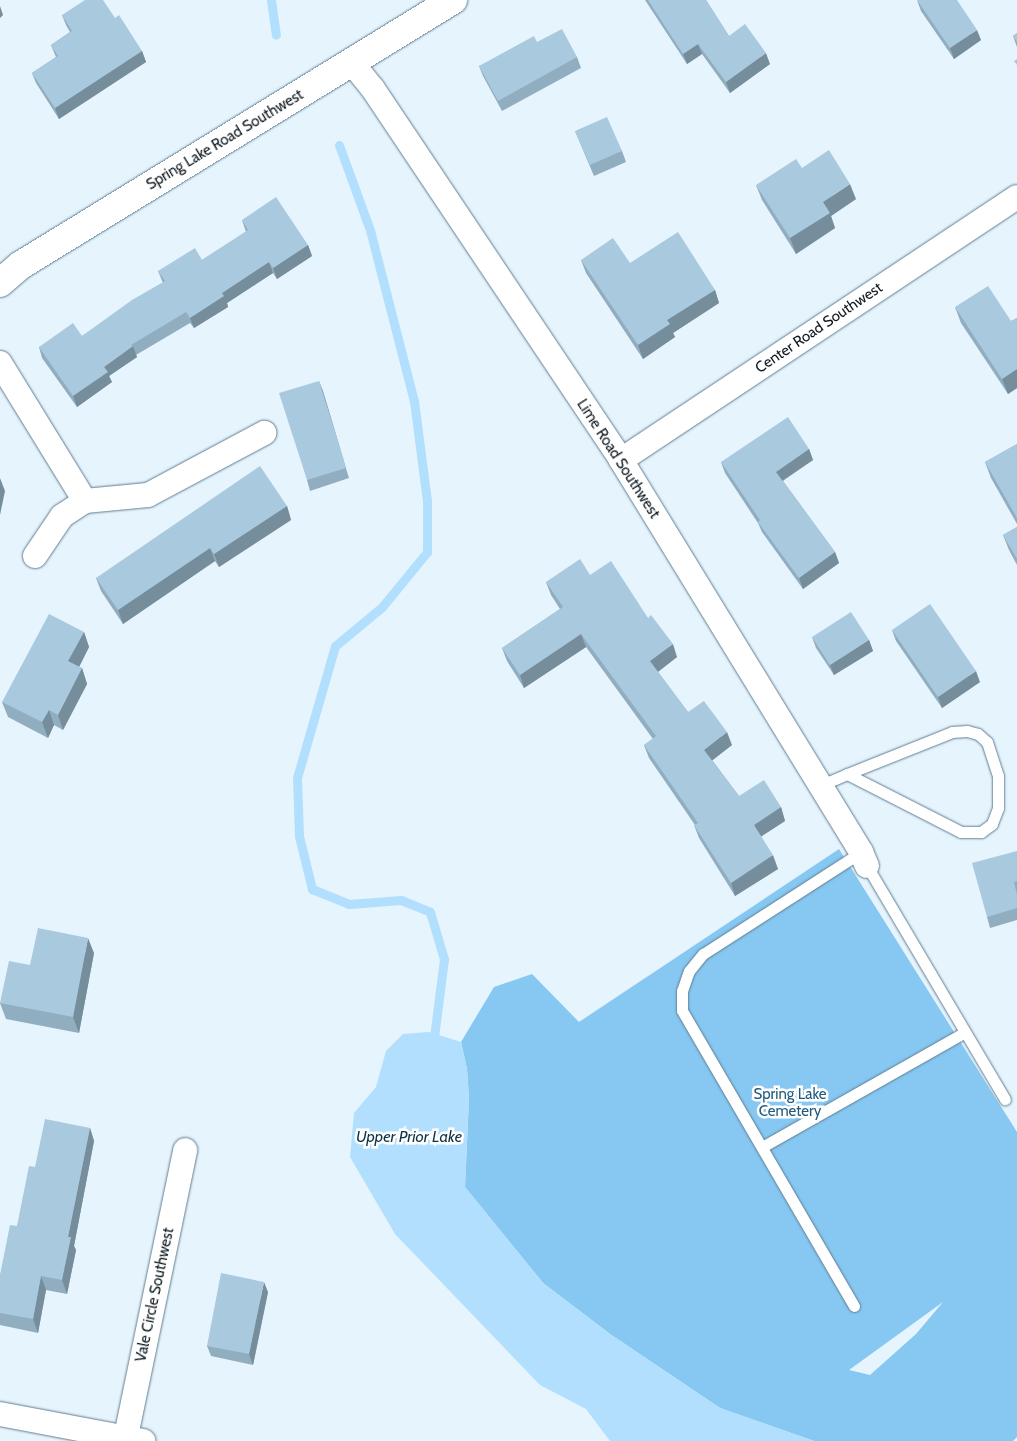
<!DOCTYPE html>
<style>
body{margin:0}
#map{position:relative;width:1017px;height:1441px;overflow:hidden;background:#e6f4fd;font-family:Cabin,sans-serif}
div>[style]{position:absolute}
.green>*{inset:0;background:#86c8f2}
.water>*{inset:0;background:#b1dffd}
.stream>*{height:9px;margin:-4.5px;padding:0 4.5px;transform-origin:4.5px;border-radius:4.5px;background:#b1dffd}
.roads{filter:drop-shadow(0 0 1px #5f7d91) drop-shadow(0 0 1px #5f7d91)}
.service>*{height:11px;margin:-5.5px;padding:0 5.5px;transform-origin:5.5px;border-radius:5.5px;background:#fff}
.minor>*{height:24px;margin:-12px;padding:0 12px;transform-origin:12px;border-radius:12px;background:#fff}
.tertiary>*{height:28px;margin:-14px;padding:0 14px;transform-origin:14px;border-radius:14px;background:#fff}
.wall>*{inset:0;background:#91adc0}
.shaded-wall>*{inset:0;background:#768d9c}
.building>*{inset:0;background:#a9c9df}
span{translate:-50% -50%;white-space:nowrap;text-align:center;line-height:1.15;-webkit-text-stroke:5px #fff;paint-order:stroke}
.street-label{font-size:15px;color:#0d1921}
.park-label{font-size:15px;color:#205b7c}
.water-label{font-size:16px;color:#0f3347;font-style:italic}
</style>
<div id="map">
<div class="green">
<div style="clip-path:polygon(evenodd,839px 849px,1017px 1132px,1017px 1437px,1013px 1441px,814px 1441px,720px 1408px,610px 1334px,543px 1283px,465px 1187px,469px 1098px,467px 1069px,461px 1042px,494px 987px,532px 974px,579px 1022px,839px 849px,943px 1302px,916px 1334px,870px 1375px,849px 1370px,943px 1302px)"></div>
</div>
<div class="water">
<div style="clip-path:polygon(429px 1032px,461px 1042px,467px 1069px,469px 1098px,465px 1187px,543px 1283px,610px 1334px,720px 1408px,814px 1441px,610px 1441px,586px 1409px,540px 1385px,395px 1234px,350px 1157px,354px 1113px,376px 1087px,386px 1051px,403px 1034px)"></div>
</div>
<div class="stream">
<div style="left:271px;top:0;width:35px;rotate:82deg"></div>
<div style="left:339px;top:145px;width:90px;rotate:70deg"></div>
<div style="left:370px;top:230px;width:177px;rotate:75.6deg"></div>
<div style="left:414px;top:401px;width:101px;rotate:82.6deg"></div>
<div style="left:427px;top:501px;width:51px;rotate:90deg"></div>
<div style="left:427px;top:552px;width:71px;rotate:129.3deg"></div>
<div style="left:382px;top:607px;width:61px;rotate:140.3deg"></div>
<div style="left:335px;top:646px;width:137px;rotate:106.1deg"></div>
<div style="left:297px;top:778px;width:58px;rotate:88deg"></div>
<div style="left:299px;top:836px;width:55px;rotate:76.2deg"></div>
<div style="left:312px;top:889px;width:40px;rotate:22deg"></div>
<div style="left:349px;top:904px;width:52px;rotate:-4.4deg"></div>
<div style="left:401px;top:900px;width:31px;rotate:22deg"></div>
<div style="left:430px;top:912px;width:49px;rotate:73.4deg"></div>
<div style="left:444px;top:959px;width:87px;rotate:97.3deg"></div>
</div>
<div class="roads">
<div class="service">
<div style="left:819px;top:786px;width:30px;rotate:-23deg"></div>
<div style="left:847px;top:774px;width:113px;rotate:-21.8deg"></div>
<div style="left:952px;top:732px;width:15px;rotate:-4deg"></div>
<div style="left:967px;top:731px;width:11px;rotate:15deg"></div>
<div style="left:978px;top:734px;width:12px;rotate:42deg"></div>
<div style="left:987px;top:742px;width:36px;rotate:72deg"></div>
<div style="left:998px;top:776px;width:32px;rotate:90deg"></div>
<div style="left:998px;top:808px;width:17px;rotate:111deg"></div>
<div style="left:992px;top:824px;width:14px;rotate:144deg"></div>
<div style="left:981px;top:832px;width:20px;rotate:180deg"></div>
<div style="left:961px;top:832px;width:128px;rotate:-153deg"></div>
<div style="left:867px;top:866px;width:271px;rotate:59.4deg"></div>
<div style="left:762px;top:1147px;width:233px;rotate:-29.5deg"></div>
<div style="left:854px;top:1306px;width:342px;rotate:-120.2deg"></div>
<div style="left:682px;top:1010px;width:19px;rotate:-90deg"></div>
<div style="left:682px;top:991px;width:21px;rotate:-71deg"></div>
<div style="left:689px;top:971px;width:22px;rotate:-51deg"></div>
<div style="left:703px;top:954px;width:188px;rotate:-32.8deg"></div>
</div>
<div class="minor">
<div style="left:352px;top:63px;width:33px;rotate:51deg"></div>
<div style="left:373px;top:89px;width:446px;rotate:56.2deg"></div>
<div style="left:621px;top:460px;width:460px;rotate:58.5deg"></div>
<div style="left:861px;top:852px;width:15px;rotate:67deg"></div>
<div style="left:0;top:363px;width:162px;rotate:58.4deg"></div>
<div style="left:621px;top:460px;width:475px;rotate:-33.6deg"></div>
<div style="left:35px;top:556px;width:48px;rotate:-56deg"></div>
<div style="left:62px;top:516px;width:27px;rotate:-33deg"></div>
<div style="left:85px;top:501px;width:63px;rotate:-5.4deg"></div>
<div style="left:148px;top:495px;width:132px;rotate:-28.1deg"></div>
<div style="left:0;top:1414px;width:146px;rotate:10.7deg"></div>
<div style="left:125px;top:1441px;width:297px;rotate:-78.3deg"></div>
</div>
<div class="tertiary">
<div style="left:0;top:283px;width:28px;rotate:-41deg"></div>
<div style="left:21px;top:265px;width:507px;rotate:-31.53deg"></div>
</div>
</div>
<div class="wall">
<div style="clip-path:polygon(645px 0,706px 0,729px 36px,770px 64px,730px 93px,702px 54px,687px 64px)"></div>
<div style="clip-path:polygon(917px 0,981px 40px,954px 59px,921px 11px)"></div>
<div style="clip-path:polygon(62px 15px,115px 18px,142px 51px,146px 62px,59px 119px,36px 83px,32px 73px,56px 57px,51px 45px,70px 32px,66px 25px)"></div>
<div style="clip-path:polygon(1017px 33px,1017px 47px,1013px 36px)"></div>
<div style="clip-path:polygon(537px 42px,577px 57px,581px 68px,502px 111px,483px 76px,479px 66px)"></div>
<div style="clip-path:polygon(575px 131px,622px 151px,626px 162px,594px 176px)"></div>
<div style="clip-path:polygon(756px 185px,856px 199px,831px 216px,835px 228px,796px 254px,762px 200px)"></div>
<div style="clip-path:polygon(242px 220px,308px 245px,312px 256px,277px 279px,273px 273px,227px 303px,228px 307px,194px 328px,190px 323px,136px 355px,137px 357px,109px 376px,112px 382px,77px 407px,42px 358px,39px 347px,82px 336px,163px 283px,158px 271px,202px 260px,246px 232px)"></div>
<div style="clip-path:polygon(581px 260px,630px 263px,715px 290px,719px 303px,673px 333px,675px 337px,643px 359px,586px 273px)"></div>
<div style="clip-path:polygon(955px 307px,1011px 321px,1017px 318px,1017px 388px,1008px 394px,961px 323px)"></div>
<div style="clip-path:polygon(319px 381px,349px 478px,310px 491px,307px 480px)"></div>
<div style="clip-path:polygon(1017px 444px,1017px 524px,991px 478px,985px 462px)"></div>
<div style="clip-path:polygon(809px 449px,813px 460px,783px 481px,835px 552px,839px 563px,803px 589px,762px 532px,758px 523px,725px 473px,721px 462px)"></div>
<div style="clip-path:polygon(287px 506px,291px 520px,219px 567px,215px 561px,123px 624px,101px 591px,96px 578px)"></div>
<div style="clip-path:polygon(1017px 527px,1017px 565px,1009px 550px,1003px 535px)"></div>
<div style="clip-path:polygon(590px 575px,648px 618px,677px 657px,658px 672px,688px 712px,732px 745px,712px 760px,739px 796px,781px 807px,785px 821px,761px 836px,778px 869px,735px 896px,699px 838px,694px 825px,695px 825px,649px 758px,644px 745px,653px 739px,586px 647px,524px 688px,507px 661px,502px 648px,560px 609px,551px 595px,546px 582px)"></div>
<div style="clip-path:polygon(892px 630px,980px 682px,942px 708px,896px 641px)"></div>
<div style="clip-path:polygon(84px 632px,89px 647px,79px 667px,82px 668px,87px 684px,63px 730px,54px 725px,48px 738px,8px 717px,2px 702px)"></div>
<div style="clip-path:polygon(812px 637px,869px 640px,873px 651px,834px 675px,816px 648px)"></div>
<div style="clip-path:polygon(1017px 851px,1017px 920px,990px 928px,987px 917px)"></div>
<div style="clip-path:polygon(94px 953px,79px 1033px,6px 1019px,0 1003px,30px 965px)"></div>
<div style="clip-path:polygon(90px 1128px,94px 1141px,74px 1246px,76px 1250px,67px 1294px,46px 1290px,38px 1333px,0 1325px,0 1275px,17px 1226px,35px 1167px)"></div>
<div style="clip-path:polygon(268px 1292px,253px 1365px,211px 1356px,207px 1346px)"></div>
</div>
<div class="shaded-wall">
<div style="clip-path:polygon(0 6px,3px 15px,0 18px)"></div>
<div style="clip-path:polygon(977px 30px,981px 40px,954px 59px,950px 48px)"></div>
<div style="clip-path:polygon(698px 44px,702px 54px,687px 64px,683px 54px)"></div>
<div style="clip-path:polygon(142px 51px,146px 62px,59px 119px,55px 108px)"></div>
<div style="clip-path:polygon(766px 53px,770px 64px,730px 93px,726px 82px)"></div>
<div style="clip-path:polygon(850px 184px,856px 199px,831px 216px,835px 228px,796px 254px,790px 238px,823px 202px)"></div>
<div style="clip-path:polygon(308px 245px,312px 256px,277px 279px,273px 268px)"></div>
<div style="clip-path:polygon(269px 262px,273px 273px,227px 303px,228px 307px,194px 328px,190px 318px,222px 293px)"></div>
<div style="clip-path:polygon(715px 290px,719px 303px,673px 333px,675px 337px,643px 359px,638px 345px,667px 320px)"></div>
<div style="clip-path:polygon(133px 346px,137px 357px,109px 376px,112px 382px,77px 407px,73px 396px,104px 367px)"></div>
<div style="clip-path:polygon(1017px 369px,1017px 388px,1008px 394px,1002px 379px)"></div>
<div style="clip-path:polygon(319px 381px,323px 391px,349px 478px,346px 468px)"></div>
<div style="clip-path:polygon(809px 449px,813px 460px,780px 482px,776px 472px)"></div>
<div style="clip-path:polygon(0 478px,5px 491px,0 515px)"></div>
<div style="clip-path:polygon(287px 506px,291px 520px,219px 567px,214px 554px)"></div>
<div style="clip-path:polygon(210px 548px,215px 561px,123px 624px,118px 610px)"></div>
<div style="clip-path:polygon(835px 552px,839px 563px,803px 589px,799px 578px)"></div>
<div style="clip-path:polygon(84px 632px,89px 647px,74px 677px,68px 661px)"></div>
<div style="clip-path:polygon(581px 634px,586px 647px,524px 688px,520px 675px)"></div>
<div style="clip-path:polygon(869px 640px,873px 651px,834px 675px,830px 665px)"></div>
<div style="clip-path:polygon(673px 644px,677px 657px,655px 674px,650px 661px)"></div>
<div style="clip-path:polygon(82px 668px,87px 684px,63px 730px,58px 715px)"></div>
<div style="clip-path:polygon(976px 671px,980px 682px,942px 708px,938px 697px)"></div>
<div style="clip-path:polygon(49px 710px,54px 725px,48px 738px,42px 722px)"></div>
<div style="clip-path:polygon(727px 732px,732px 745px,709px 763px,704px 750px)"></div>
<div style="clip-path:polygon(781px 807px,785px 821px,759px 838px,754px 825px)"></div>
<div style="clip-path:polygon(773px 855px,778px 869px,735px 896px,731px 883px)"></div>
<div style="clip-path:polygon(88px 938px,94px 953px,79px 1033px,73px 1017px)"></div>
<div style="clip-path:polygon(90px 1128px,94px 1141px,74px 1246px,76px 1250px,67px 1294px,62px 1280px,68px 1237px)"></div>
<div style="clip-path:polygon(41px 1276px,46px 1290px,38px 1333px,33px 1319px)"></div>
<div style="clip-path:polygon(264px 1282px,268px 1292px,253px 1365px,249px 1354px)"></div>
</div>
<div class="building">
<div style="clip-path:polygon(85px 0,103px 0,115px 18px,119px 15px,142px 51px,55px 108px,32px 73px,58px 56px,51px 45px,72px 31px,62px 15px)"></div>
<div style="clip-path:polygon(648px 0,706px 0,729px 36px,745px 24px,766px 53px,726px 82px,698px 44px,683px 54px)"></div>
<div style="clip-path:polygon(917px 0,957px 0,977px 30px,950px 48px)"></div>
<div style="clip-path:polygon(562px 29px,577px 57px,498px 101px,479px 66px,534px 36px,537px 42px)"></div>
<div style="clip-path:polygon(1017px 33px,1017px 42px,1013px 36px)"></div>
<div style="clip-path:polygon(1017px 59px,1017px 65px,1014px 61px)"></div>
<div style="clip-path:polygon(607px 117px,622px 151px,590px 165px,575px 131px)"></div>
<div style="clip-path:polygon(829px 150px,850px 184px,823px 202px,830px 213px,790px 238px,756px 185px,796px 159px,802px 168px)"></div>
<div style="clip-path:polygon(276px 197px,308px 245px,273px 268px,269px 262px,222px 293px,224px 296px,190px 318px,186px 312px,131px 345px,133px 346px,104px 367px,108px 372px,73px 396px,39px 347px,73px 323px,82px 336px,132px 300px,165px 281px,158px 271px,195px 248px,202px 260px,248px 230px,242px 220px)"></div>
<div style="clip-path:polygon(678px 232px,715px 290px,667px 320px,670px 324px,638px 345px,581px 260px,613px 238px,630px 263px)"></div>
<div style="clip-path:polygon(988px 286px,1011px 321px,1017px 318px,1017px 369px,1002px 379px,955px 307px)"></div>
<div style="clip-path:polygon(319px 381px,346px 468px,307px 480px,279px 393px)"></div>
<div style="clip-path:polygon(788px 417px,809px 449px,776px 472px,835px 552px,799px 578px,758px 522px,760px 520px,721px 462px)"></div>
<div style="clip-path:polygon(1017px 444px,1017px 518px,985px 462px)"></div>
<div style="clip-path:polygon(260px 466px,287px 506px,214px 554px,210px 548px,118px 610px,96px 578px)"></div>
<div style="clip-path:polygon(1017px 527px,1017px 559px,1003px 535px)"></div>
<div style="clip-path:polygon(580px 559px,590px 575px,611px 561px,648px 618px,651px 615px,673px 644px,650px 661px,688px 712px,704px 701px,727px 732px,704px 750px,739px 796px,764px 780px,781px 807px,754px 825px,773px 855px,731px 883px,694px 825px,698px 823px,644px 745px,656px 736px,581px 634px,520px 675px,502px 648px,563px 607px,546px 582px)"></div>
<div style="clip-path:polygon(930px 604px,976px 671px,938px 697px,892px 630px)"></div>
<div style="clip-path:polygon(851px 612px,869px 640px,830px 665px,812px 637px)"></div>
<div style="clip-path:polygon(49px 614px,84px 632px,68px 661px,82px 668px,58px 715px,49px 710px,42px 722px,2px 702px)"></div>
<div style="clip-path:polygon(1017px 851px,1017px 881px,1014px 882px,1017px 895px,1017px 908px,987px 917px,972px 863px)"></div>
<div style="clip-path:polygon(38px 928px,88px 938px,73px 1017px,0 1003px,9px 961px,30px 965px)"></div>
<div style="clip-path:polygon(45px 1119px,90px 1128px,68px 1237px,71px 1237px,62px 1280px,41px 1276px,33px 1319px,0 1313px,0 1275px,10px 1225px,17px 1226px,29px 1166px,35px 1167px)"></div>
<div style="clip-path:polygon(221px 1273px,264px 1282px,249px 1354px,207px 1346px)"></div>
</div>
<div class="street-label">
<span style="left:225px;top:140px;rotate:-31deg">Spring Lake Road Southwest</span>
<span style="left:819px;top:328px;rotate:-34deg">Center Road Southwest</span>
<span style="left:618px;top:459px;rotate:57deg">Lime Road Southwest</span>
<span style="left:155px;top:1295px;rotate:-78deg">Vale Circle Southwest</span>
</div>
<div class="park-label">
<span style="left:790px;top:1103px">Spring Lake<br>Cemetery</span>
</div>
<div class="water-label">
<span style="left:409px;top:1137px">Upper Prior Lake</span>
</div>
</div>
